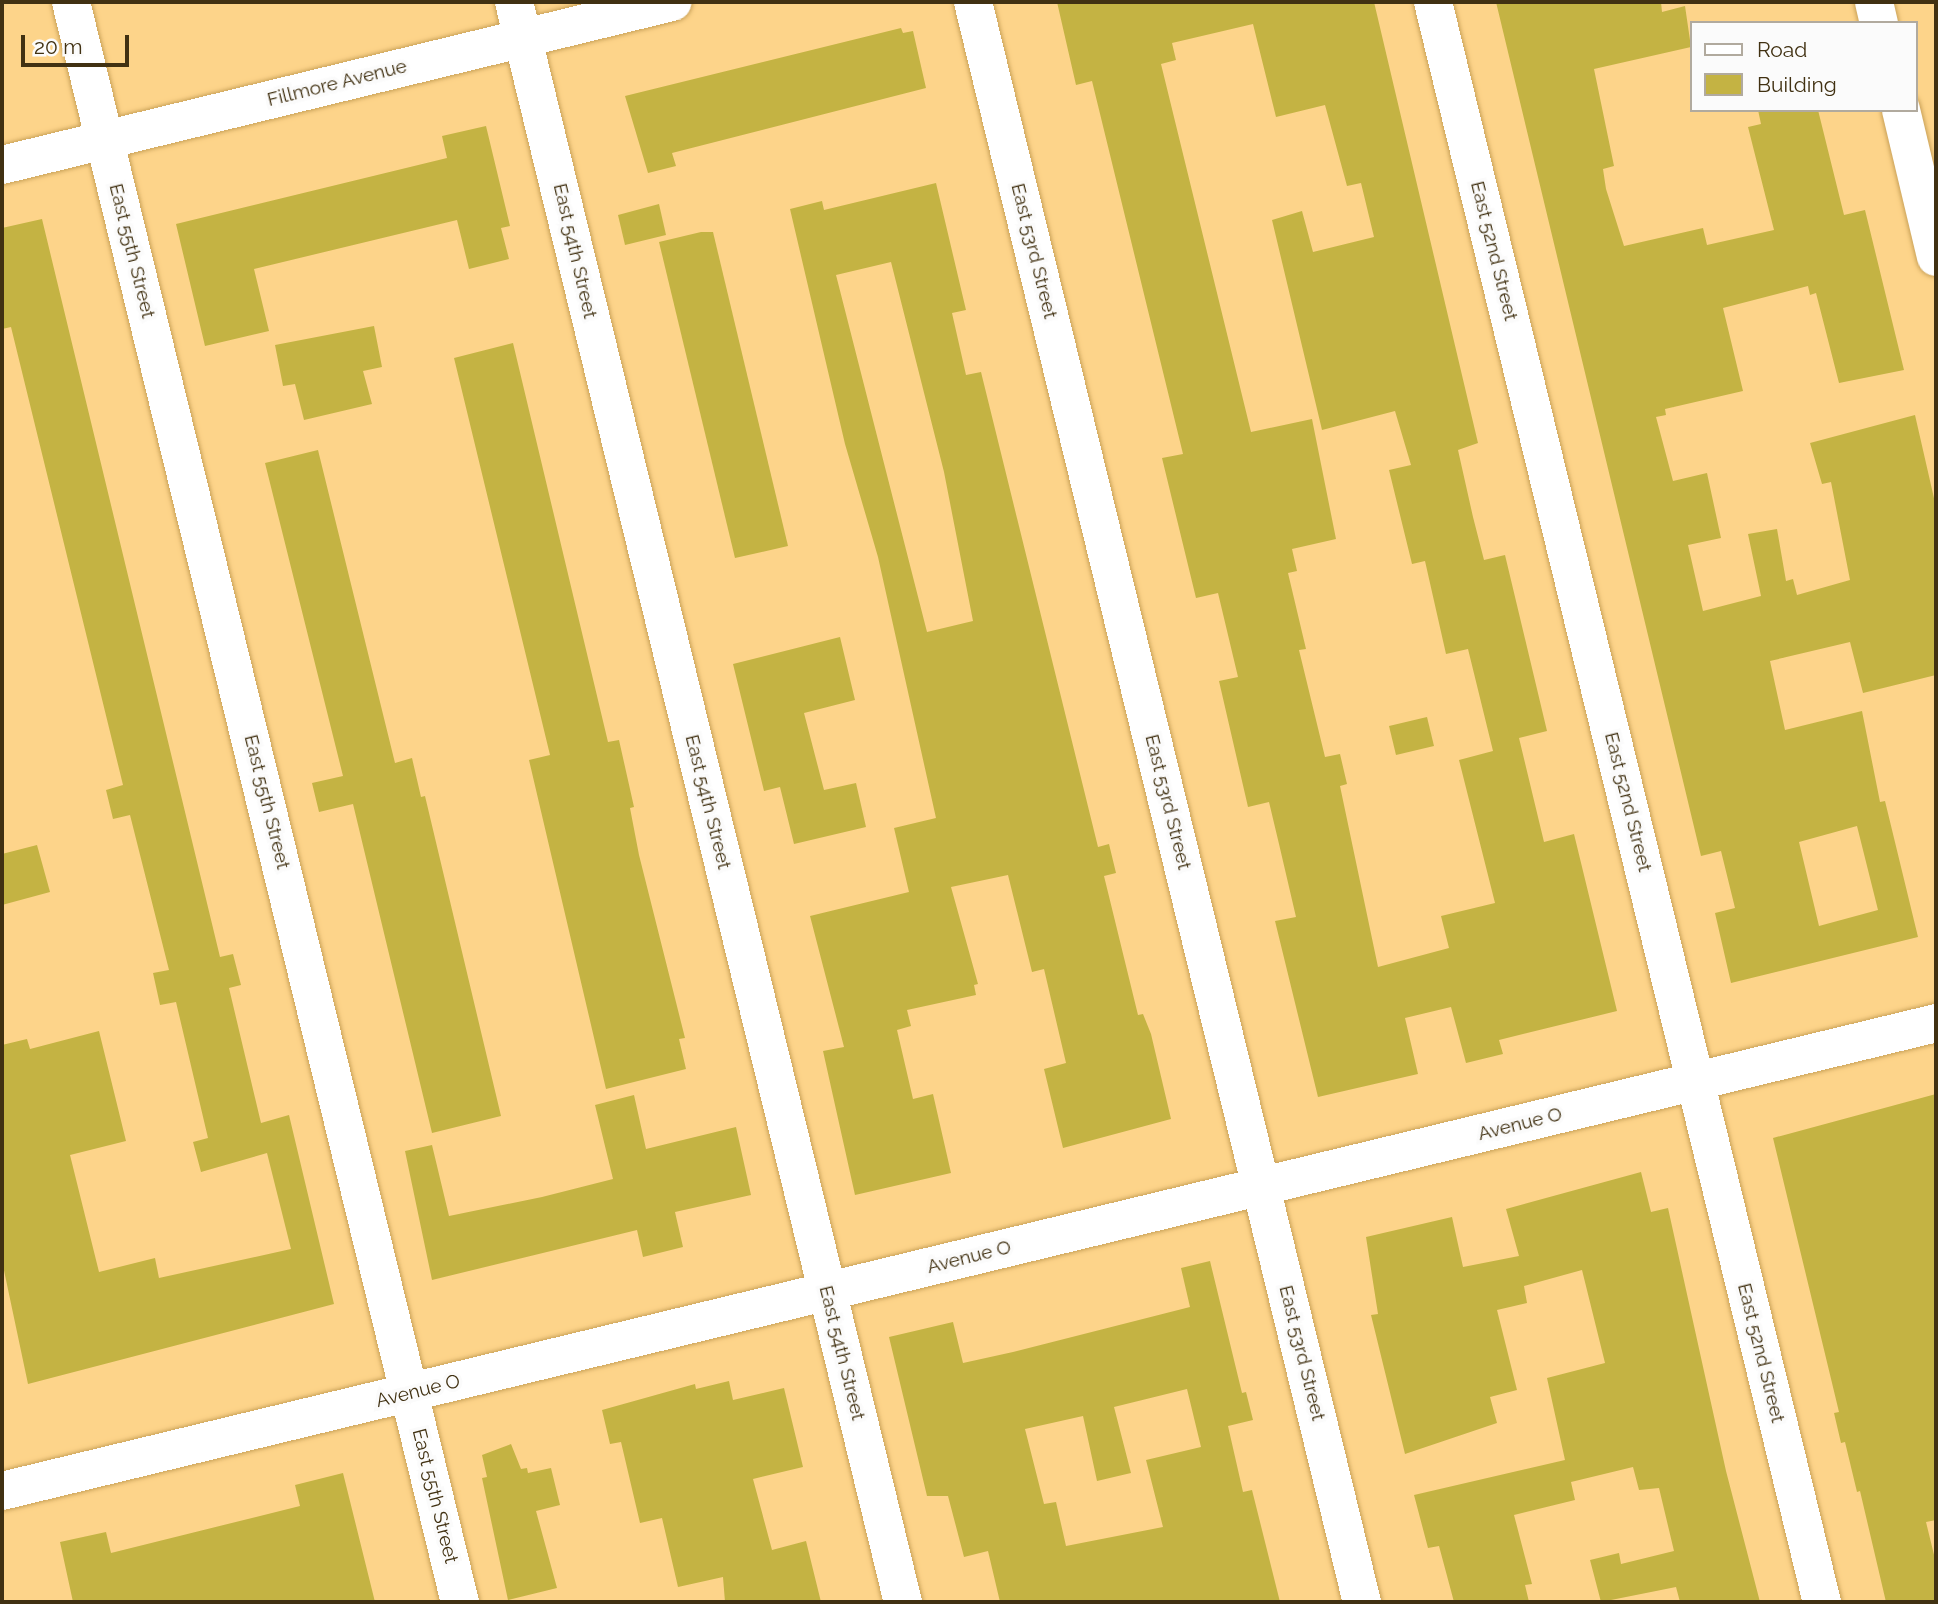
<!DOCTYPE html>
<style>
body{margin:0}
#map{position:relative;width:1938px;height:1604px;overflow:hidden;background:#fdd48a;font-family:Raleway,sans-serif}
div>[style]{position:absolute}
.building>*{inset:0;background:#c4b343}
.roads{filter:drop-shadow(0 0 2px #caa259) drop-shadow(0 0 2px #caa259)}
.minor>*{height:38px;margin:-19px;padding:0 19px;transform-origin:19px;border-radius:19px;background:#fff}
span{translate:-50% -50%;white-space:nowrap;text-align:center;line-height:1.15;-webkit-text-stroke:7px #fbfbfb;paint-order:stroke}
.street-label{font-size:19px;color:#413112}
.frame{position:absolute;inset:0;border:4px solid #413112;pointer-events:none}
.legend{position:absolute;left:1690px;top:21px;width:228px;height:91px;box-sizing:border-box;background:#fbfbfb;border:2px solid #b1aa9e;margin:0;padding:9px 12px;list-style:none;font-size:21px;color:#413112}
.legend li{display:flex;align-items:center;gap:14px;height:35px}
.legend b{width:35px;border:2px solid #b1aa9e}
.scale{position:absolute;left:21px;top:35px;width:108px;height:32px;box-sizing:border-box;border:4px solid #413112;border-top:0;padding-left:9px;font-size:21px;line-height:24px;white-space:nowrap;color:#413112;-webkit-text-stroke:5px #fbfbfb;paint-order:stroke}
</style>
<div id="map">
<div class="building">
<div style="clip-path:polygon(evenodd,1057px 2px,1374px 2px,1478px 443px,1458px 450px,1473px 517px,1484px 560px,1505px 555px,1547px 731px,1519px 738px,1544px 842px,1574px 834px,1617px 1011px,1499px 1040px,1503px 1054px,1466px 1063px,1451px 1007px,1405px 1018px,1418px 1074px,1318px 1097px,1275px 921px,1296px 917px,1279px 844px,1269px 802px,1248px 807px,1219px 681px,1238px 677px,1218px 593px,1196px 598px,1162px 458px,1183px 454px,1092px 81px,1076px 85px,1057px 2px,1253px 24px,1276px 117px,1325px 105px,1347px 186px,1361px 183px,1374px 237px,1313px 252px,1302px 211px,1272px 220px,1322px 430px,1395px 411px,1411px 465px,1389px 470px,1412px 564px,1425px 561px,1446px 654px,1468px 649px,1493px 751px,1459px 760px,1495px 903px,1441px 916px,1449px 948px,1378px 967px,1340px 786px,1347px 784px,1340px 754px,1325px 757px,1299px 650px,1306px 649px,1288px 573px,1297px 571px,1292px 549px,1336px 539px,1312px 419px,1251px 432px,1161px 64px,1176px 60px,1172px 43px,1253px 24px)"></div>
<div style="clip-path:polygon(evenodd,1496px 2px,1661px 2px,1662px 12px,1685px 6px,1691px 47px,1594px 69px,1614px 166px,1603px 169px,1606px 189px,1624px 246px,1703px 228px,1707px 245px,1774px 230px,1748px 127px,1761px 124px,1758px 110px,1818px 110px,1844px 215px,1865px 210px,1904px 370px,1839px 383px,1816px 293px,1810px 295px,1808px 286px,1723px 308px,1743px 391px,1665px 409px,1666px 415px,1656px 417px,1673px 481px,1707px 473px,1721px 538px,1688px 545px,1703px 611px,1761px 596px,1748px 534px,1777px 529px,1786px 581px,1793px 579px,1797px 595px,1850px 580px,1831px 482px,1822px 484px,1810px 443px,1915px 415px,1936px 507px,1936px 675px,1863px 693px,1850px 642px,1770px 661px,1785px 730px,1862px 711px,1880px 802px,1885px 801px,1918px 937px,1731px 983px,1715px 913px,1735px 908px,1721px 851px,1701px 856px,1496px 2px,1857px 826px,1878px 910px,1819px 926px,1799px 842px,1857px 826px)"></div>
<div style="clip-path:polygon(901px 28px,903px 33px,913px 31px,926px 88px,672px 153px,676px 166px,648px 173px,625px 96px)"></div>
<div style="clip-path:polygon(486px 126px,510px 226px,501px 228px,509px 259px,469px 269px,457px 220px,254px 269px,269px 331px,205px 346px,176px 224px,447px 158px,442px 136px)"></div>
<div style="clip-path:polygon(evenodd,936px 183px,966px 310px,952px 313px,966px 375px,981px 372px,1098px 847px,1109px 844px,1116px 873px,1104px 876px,1138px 1015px,1143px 1014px,1151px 1034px,1171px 1119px,1063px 1148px,1044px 1069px,1066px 1063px,1044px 969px,1032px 972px,1008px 875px,951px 887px,978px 984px,974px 985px,976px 995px,907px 1010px,911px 1026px,897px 1030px,913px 1099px,933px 1094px,951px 1173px,855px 1195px,823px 1051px,844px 1047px,810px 916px,909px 892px,894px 828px,936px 818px,878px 557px,845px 444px,790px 209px,822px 201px,824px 210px,936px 183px,891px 262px,944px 472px,973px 621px,927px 632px,836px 275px,891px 262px)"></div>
<div style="clip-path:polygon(659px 204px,666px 235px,625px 245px,618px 215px)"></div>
<div style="clip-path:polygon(42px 219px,220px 957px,233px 954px,241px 985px,229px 988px,261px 1123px,289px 1115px,334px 1304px,28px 1384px,2px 1261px,2px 1045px,27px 1039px,30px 1049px,99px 1031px,126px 1141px,70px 1155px,99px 1272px,155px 1258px,159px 1278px,291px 1249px,267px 1153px,201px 1172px,193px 1142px,208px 1138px,176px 1002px,160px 1005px,153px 973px,169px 970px,130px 815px,113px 819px,106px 790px,123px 785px,11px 327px,2px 329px,2px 228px)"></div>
<div style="clip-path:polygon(701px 232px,713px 232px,788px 546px,735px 558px,659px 242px)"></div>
<div style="clip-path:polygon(374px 326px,382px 367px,363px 371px,372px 404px,304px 420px,295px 384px,283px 386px,275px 345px)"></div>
<div style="clip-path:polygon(513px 343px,608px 742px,619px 740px,634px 807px,630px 808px,639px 855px,685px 1038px,679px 1039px,686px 1069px,606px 1089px,529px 760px,550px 755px,454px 358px)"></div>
<div style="clip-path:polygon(318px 450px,395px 763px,412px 758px,421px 797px,425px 796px,501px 1116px,432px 1133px,353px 804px,319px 812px,312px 783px,343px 776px,265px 463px)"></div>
<div style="clip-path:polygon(840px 637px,855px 700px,804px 713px,824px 790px,856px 783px,866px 827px,794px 844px,780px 787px,764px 791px,733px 664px)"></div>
<div style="clip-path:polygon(1427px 717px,1434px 746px,1396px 755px,1389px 726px)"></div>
<div style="clip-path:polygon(37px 845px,50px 892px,2px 905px,2px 854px)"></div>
<div style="clip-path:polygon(1936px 1094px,1936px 1520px,1926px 1522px,1936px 1563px,1936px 1602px,1886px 1602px,1860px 1491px,1857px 1492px,1845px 1442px,1841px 1443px,1834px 1413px,1839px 1412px,1773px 1138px)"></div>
<div style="clip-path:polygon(634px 1095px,646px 1149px,736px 1127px,751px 1195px,675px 1212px,683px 1247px,643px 1257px,637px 1230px,432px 1280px,405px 1151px,432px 1145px,449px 1216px,542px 1197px,613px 1179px,595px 1105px)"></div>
<div style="clip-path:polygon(1641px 1172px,1651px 1212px,1668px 1208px,1726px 1471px,1760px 1602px,1680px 1602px,1676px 1587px,1601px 1602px,1590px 1560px,1619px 1553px,1621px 1564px,1674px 1551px,1659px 1488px,1639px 1490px,1633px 1467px,1571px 1482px,1575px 1500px,1514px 1515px,1532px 1584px,1525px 1585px,1529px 1602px,1454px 1602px,1439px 1546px,1428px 1548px,1414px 1495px,1565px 1460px,1547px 1378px,1605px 1363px,1582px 1270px,1524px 1286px,1527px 1303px,1497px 1310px,1517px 1390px,1490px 1397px,1497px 1423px,1405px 1454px,1371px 1315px,1378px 1314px,1366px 1237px,1452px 1217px,1463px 1267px,1519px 1256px,1506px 1209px)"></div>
<div style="clip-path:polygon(evenodd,1210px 1261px,1242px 1393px,1246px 1392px,1253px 1420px,1228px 1426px,1243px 1492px,1252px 1490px,1280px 1602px,1000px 1602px,988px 1551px,964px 1557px,948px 1496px,927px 1496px,889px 1337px,953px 1322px,963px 1363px,1013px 1352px,1190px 1307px,1181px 1268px,1210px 1261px,1187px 1389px,1201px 1447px,1146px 1460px,1163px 1527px,1066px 1546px,1056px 1502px,1044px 1504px,1025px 1429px,1083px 1416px,1097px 1481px,1131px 1473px,1114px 1407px,1187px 1389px)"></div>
<div style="clip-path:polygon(729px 1381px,733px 1400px,784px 1388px,803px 1467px,753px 1479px,772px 1550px,806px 1541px,821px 1602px,725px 1602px,723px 1577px,678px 1587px,662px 1518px,640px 1523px,621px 1442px,610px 1444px,602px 1410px,695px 1384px,696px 1389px)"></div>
<div style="clip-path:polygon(511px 1444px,521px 1469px,527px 1468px,528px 1473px,551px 1468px,560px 1505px,536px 1511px,557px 1588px,508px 1600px,482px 1478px,487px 1477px,482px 1455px)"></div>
<div style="clip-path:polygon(343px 1473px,375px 1602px,73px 1602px,60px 1542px,106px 1532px,111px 1553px,300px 1506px,295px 1485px)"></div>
</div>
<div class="roads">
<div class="minor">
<div style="left:71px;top:2px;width:1647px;rotate:76.34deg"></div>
<div style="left:514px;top:2px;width:1647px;rotate:76.34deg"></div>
<div style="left:973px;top:2px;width:1647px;rotate:76.34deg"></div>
<div style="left:1433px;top:2px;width:1647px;rotate:76.34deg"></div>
<div style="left:1874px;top:2px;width:22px;rotate:77deg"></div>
<div style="left:1901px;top:110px;width:151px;rotate:76.6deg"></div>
<div style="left:2px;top:165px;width:690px;rotate:-13.67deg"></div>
<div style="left:2px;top:1491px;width:1990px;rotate:-13.6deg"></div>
</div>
</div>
<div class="street-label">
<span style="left:337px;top:83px;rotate:-14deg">Fillmore Avenue</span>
<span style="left:132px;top:251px;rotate:76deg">East 55th Street</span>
<span style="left:575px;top:251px;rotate:77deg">East 54th Street</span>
<span style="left:1034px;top:251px;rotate:76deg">East 53rd Street</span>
<span style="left:1494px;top:251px;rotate:76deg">East 52nd Street</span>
<span style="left:267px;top:802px;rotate:76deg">East 55th Street</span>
<span style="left:708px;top:802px;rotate:76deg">East 54th Street</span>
<span style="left:1168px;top:802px;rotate:76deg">East 53rd Street</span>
<span style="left:1628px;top:802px;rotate:76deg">East 52nd Street</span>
<span style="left:1520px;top:1124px;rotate:-14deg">Avenue O</span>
<span style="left:969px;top:1257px;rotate:-14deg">Avenue O</span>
<span style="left:842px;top:1353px;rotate:76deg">East 54th Street</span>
<span style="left:1302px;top:1353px;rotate:76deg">East 53rd Street</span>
<span style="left:1761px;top:1353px;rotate:76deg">East 52nd Street</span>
<span style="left:418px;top:1391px;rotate:-14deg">Avenue O</span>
<span style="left:435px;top:1496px;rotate:76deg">East 55th Street</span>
</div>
<div class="frame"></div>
<ul class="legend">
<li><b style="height:9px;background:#fff"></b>Road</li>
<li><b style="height:19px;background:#c4b343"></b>Building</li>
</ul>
<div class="scale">20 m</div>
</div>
